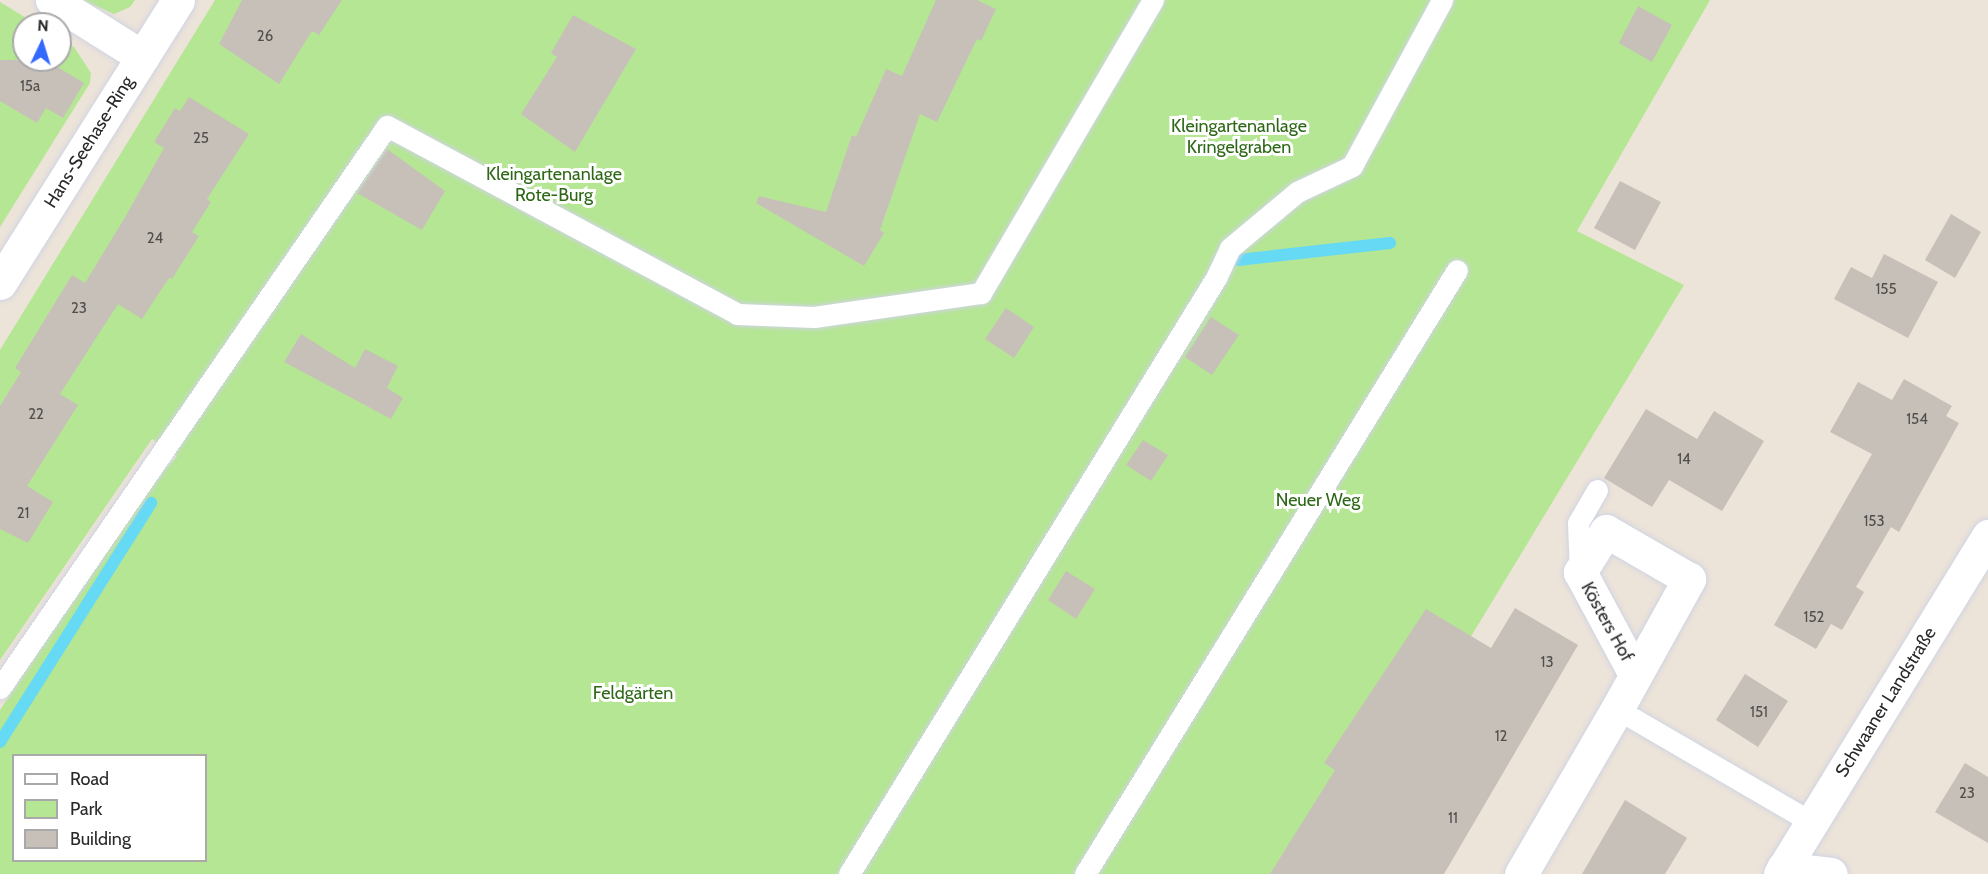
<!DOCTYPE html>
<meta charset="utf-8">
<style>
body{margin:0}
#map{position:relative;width:1988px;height:874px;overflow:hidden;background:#ece3d9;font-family:Cabin,sans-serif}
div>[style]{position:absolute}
.green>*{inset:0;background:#b5e693}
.stream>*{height:12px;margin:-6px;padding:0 6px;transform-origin:6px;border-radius:6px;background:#66d9f4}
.building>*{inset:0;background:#c7c0b9}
.roads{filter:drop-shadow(0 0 2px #cfd4e3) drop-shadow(0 0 2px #cfd4e3)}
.service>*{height:21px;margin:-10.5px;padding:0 10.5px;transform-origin:10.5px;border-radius:10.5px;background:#fff}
.minor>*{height:33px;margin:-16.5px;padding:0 16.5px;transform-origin:16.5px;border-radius:16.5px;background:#fff}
span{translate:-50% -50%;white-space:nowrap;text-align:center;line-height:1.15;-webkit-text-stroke:6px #fff;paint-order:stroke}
.number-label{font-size:15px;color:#504f4d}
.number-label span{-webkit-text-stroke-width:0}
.park-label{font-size:18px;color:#2d6816}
.street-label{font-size:18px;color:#292929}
.legend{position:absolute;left:12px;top:754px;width:195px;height:108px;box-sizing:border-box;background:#fff;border:2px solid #a9a9a9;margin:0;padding:8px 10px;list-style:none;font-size:18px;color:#292929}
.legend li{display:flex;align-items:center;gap:12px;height:30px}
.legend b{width:30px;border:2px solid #a9a9a9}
.north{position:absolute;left:12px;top:12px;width:60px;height:60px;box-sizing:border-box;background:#fff;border:2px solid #a9a9a9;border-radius:50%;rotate:4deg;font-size:16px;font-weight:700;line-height:24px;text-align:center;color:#292929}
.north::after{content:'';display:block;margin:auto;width:21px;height:27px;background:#3369ff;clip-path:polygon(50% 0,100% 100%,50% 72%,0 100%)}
</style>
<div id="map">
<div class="green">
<div style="clip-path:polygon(82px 0,135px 0,130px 7px,114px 14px)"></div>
<div style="clip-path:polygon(evenodd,215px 0,1710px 0,1577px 231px,1684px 285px,1327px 874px,0 874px,0 710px,139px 498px,177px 456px,152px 439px,0 660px,0 350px,215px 0,14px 756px,206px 756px,206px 860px,14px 860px,14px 756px)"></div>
<div style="clip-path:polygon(0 2px,36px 24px,24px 24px,24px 60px,60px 60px,60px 39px,74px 47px,91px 73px,90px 83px,0 227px)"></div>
</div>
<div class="stream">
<div style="left:1238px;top:260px;width:153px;rotate:-6.4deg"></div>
<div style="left:0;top:742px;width:283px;rotate:-57.7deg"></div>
</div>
<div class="building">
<div style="clip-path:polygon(242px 0,342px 0,319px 35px,312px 31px,279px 84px,219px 44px)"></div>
<div style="clip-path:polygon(936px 0,977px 0,996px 9px,981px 41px,977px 39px,937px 122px,920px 114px,880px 230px,884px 233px,864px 266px,756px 203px,759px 196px,826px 212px,852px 135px,856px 137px,886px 69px,902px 76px)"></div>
<div style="clip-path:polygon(1638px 6px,1672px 25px,1652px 62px,1619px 43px)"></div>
<div style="clip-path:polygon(573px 15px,636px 49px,575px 152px,521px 114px,557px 57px,551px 53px)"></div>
<div style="clip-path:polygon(0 60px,46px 60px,84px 83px,63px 118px,46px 108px,37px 123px,0 101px)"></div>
<div style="clip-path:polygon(189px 97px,249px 134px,207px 199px,211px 202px,192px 232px,199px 236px,172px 279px,169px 278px,142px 319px,118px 304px,60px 394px,78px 405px,27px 486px,53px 502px,28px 543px,0 529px,0 406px,21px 372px,15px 368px,72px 275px,85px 283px,124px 219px,164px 148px,154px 142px,175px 108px,180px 111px)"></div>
<div style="clip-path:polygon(387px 149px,445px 191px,422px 230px,357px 193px)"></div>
<div style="clip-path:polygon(1620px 181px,1661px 202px,1635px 250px,1594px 228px)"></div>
<div style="clip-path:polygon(1951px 214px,1981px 232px,1955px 278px,1925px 260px)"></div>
<div style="clip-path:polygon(1884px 254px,1938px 282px,1908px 338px,1834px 299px,1851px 267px,1872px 278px)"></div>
<div style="clip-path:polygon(1006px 308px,1034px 327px,1014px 358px,985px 339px)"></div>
<div style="clip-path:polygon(1211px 317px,1239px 335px,1212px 375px,1185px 357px)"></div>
<div style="clip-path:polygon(301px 334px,355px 368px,365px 349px,398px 366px,387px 388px,403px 398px,391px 419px,284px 362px)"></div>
<div style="clip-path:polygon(1904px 379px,1952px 406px,1946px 416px,1959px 423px,1899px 532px,1891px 527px,1856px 587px,1864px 592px,1842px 630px,1831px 624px,1816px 649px,1774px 625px,1872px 454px,1830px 432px,1858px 382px,1892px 400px)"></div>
<div style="clip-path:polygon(1646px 409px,1697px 439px,1714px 411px,1764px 441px,1722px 511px,1669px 480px,1652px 507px,1604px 478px)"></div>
<div style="clip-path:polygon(1143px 440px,1168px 455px,1151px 481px,1126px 465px)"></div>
<div style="clip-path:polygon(1066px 571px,1095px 589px,1076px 619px,1048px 600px)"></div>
<div style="clip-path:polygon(1515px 608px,1578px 645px,1444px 874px,1270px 874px,1335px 770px,1324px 763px,1426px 609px,1491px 648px)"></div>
<div style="clip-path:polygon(1745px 674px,1788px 701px,1758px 747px,1716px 720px)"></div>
<div style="clip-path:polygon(1965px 763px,1988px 777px,1988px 843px,1935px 812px)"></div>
<div style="clip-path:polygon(1625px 800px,1687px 838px,1665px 874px,1582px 874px)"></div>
</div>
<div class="roads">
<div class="service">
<div style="left:1580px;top:571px;width:48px;rotate:-92.4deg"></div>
<div style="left:1578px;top:523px;width:38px;rotate:-60deg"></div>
<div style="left:0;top:688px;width:682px;rotate:-55.45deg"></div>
<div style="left:387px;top:126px;width:397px;rotate:28.2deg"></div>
<div style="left:737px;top:314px;width:77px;rotate:2.2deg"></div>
<div style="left:814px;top:317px;width:169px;rotate:-8.2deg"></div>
<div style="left:981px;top:293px;width:340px;rotate:-59.6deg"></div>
<div style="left:1617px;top:709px;width:225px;rotate:30.2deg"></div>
<div style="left:849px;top:874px;width:700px;rotate:-58.38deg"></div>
<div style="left:1216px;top:278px;width:33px;rotate:-65deg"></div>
<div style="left:1230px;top:248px;width:87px;rotate:-39.9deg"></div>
<div style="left:1297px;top:192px;width:61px;rotate:-25.3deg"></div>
<div style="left:1352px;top:166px;width:189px;rotate:-61.5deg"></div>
<div style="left:1085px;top:874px;width:709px;rotate:-58.37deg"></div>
</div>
<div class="minor">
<div style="left:52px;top:0;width:107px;rotate:32.1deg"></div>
<div style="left:0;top:283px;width:334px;rotate:-57.8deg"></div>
<div style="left:1783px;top:868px;width:48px;rotate:7.1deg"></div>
<div style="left:1521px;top:874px;width:191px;rotate:-59.8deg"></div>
<div style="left:1617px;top:709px;width:149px;rotate:-61deg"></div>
<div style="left:1689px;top:579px;width:96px;rotate:-150deg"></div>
<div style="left:1606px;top:531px;width:49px;rotate:122.4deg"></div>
<div style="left:1580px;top:572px;width:116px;rotate:61.7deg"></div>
<div style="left:1780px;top:874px;width:397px;rotate:-58.4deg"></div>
</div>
</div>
<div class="number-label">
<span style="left:265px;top:37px">26</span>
<span style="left:30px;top:87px">15a</span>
<span style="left:201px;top:139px">25</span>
<span style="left:155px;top:239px">24</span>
<span style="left:1886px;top:290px">155</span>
<span style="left:79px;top:309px">23</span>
<span style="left:36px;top:415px">22</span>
<span style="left:1917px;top:420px">154</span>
<span style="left:1684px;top:460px">14</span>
<span style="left:23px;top:514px">21</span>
<span style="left:1874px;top:522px">153</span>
<span style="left:1814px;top:618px">152</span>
<span style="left:1547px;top:663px">13</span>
<span style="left:1759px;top:713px">151</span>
<span style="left:1501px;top:737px">12</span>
<span style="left:1967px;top:794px">23</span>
<span style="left:1453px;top:819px">11</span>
</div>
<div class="park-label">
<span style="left:1239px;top:137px">Kleingartenanlage<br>Kringelgraben</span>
<span style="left:554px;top:185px">Kleingartenanlage<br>Rote-Burg</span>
<span style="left:1318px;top:500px">Neuer Weg</span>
<span style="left:633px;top:693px">Feldgärten</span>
</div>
<div class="street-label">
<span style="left:89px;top:142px;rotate:-58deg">Hans-Seehase-Ring</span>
<span style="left:1607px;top:622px;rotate:61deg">Kösters Hof</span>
<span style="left:1886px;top:702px;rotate:-58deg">Schwaaner Landstraße</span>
</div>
<ul class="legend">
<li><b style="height:8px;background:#fff"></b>Road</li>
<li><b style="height:16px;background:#b5e693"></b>Park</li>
<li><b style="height:16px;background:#c7c0b9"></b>Building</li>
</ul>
<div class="north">N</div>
</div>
